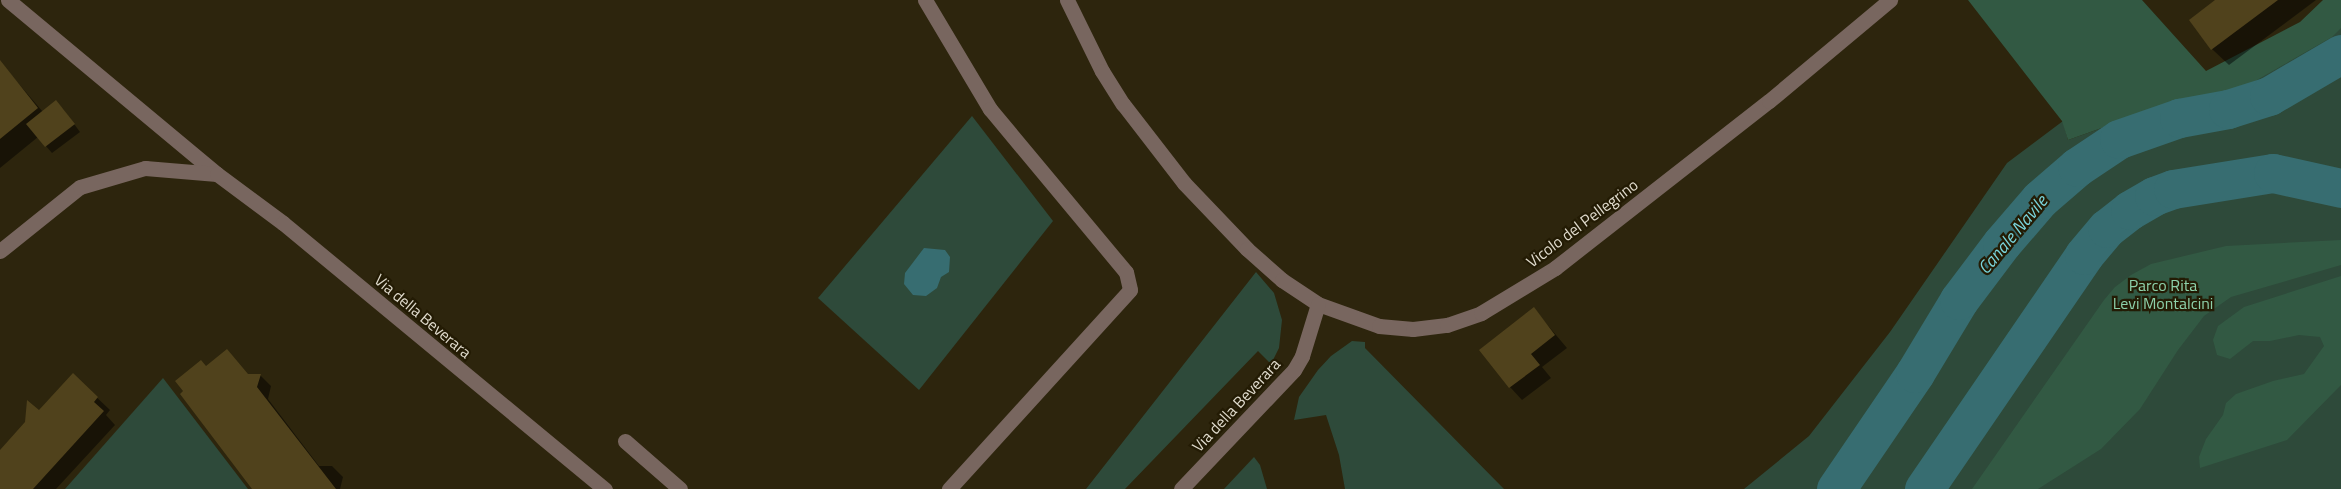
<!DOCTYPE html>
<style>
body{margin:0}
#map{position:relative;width:2341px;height:489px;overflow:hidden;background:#2d250d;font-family:"Titillium Web",sans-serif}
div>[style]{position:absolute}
.green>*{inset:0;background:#2e4a3a}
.forest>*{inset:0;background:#325943}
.water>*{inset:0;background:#376d71}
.shadow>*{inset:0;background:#0007}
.canal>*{height:39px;margin:-19.5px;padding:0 19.5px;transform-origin:19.5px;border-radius:19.5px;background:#376d71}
.building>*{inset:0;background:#50421c}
.minor>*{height:15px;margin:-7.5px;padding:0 7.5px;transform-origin:7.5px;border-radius:7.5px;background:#78665f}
span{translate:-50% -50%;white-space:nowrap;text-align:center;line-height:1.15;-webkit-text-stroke:4.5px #231b04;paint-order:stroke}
.street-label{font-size:16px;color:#e0dbcd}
.park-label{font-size:16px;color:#8dd1aa}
.water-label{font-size:18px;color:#7ad5dc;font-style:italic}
</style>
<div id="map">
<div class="green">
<div style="clip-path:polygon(2341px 18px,2341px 489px,1744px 489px,1809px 436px,1890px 332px,2007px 163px,2063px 121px,2068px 140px,2152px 110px,2248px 85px)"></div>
<div style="clip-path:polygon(972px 116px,1053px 221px,919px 390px,818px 298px)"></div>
<div style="clip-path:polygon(1256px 272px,1274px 293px,1282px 320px,1279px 348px,1271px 364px,1258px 351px,1125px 489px,1086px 489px)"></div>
<div style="clip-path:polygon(1352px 341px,1365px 342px,1365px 348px,1504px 489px,1345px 489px,1339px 455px,1326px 415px,1294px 420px,1299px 397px,1318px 370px,1331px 356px)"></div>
<div style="clip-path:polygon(163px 378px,248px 489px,65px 489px)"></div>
<div style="clip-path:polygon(1254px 457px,1260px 465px,1267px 489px,1224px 489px)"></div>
</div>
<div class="forest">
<div style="clip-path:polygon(1968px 0,2142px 0,2206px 71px,2300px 22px,2323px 0,2341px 0,2341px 28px,2332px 37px,2248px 85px,2152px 110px,2068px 140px,2062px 121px)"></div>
<div style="clip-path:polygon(2341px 240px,2341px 265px,2231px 297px,2204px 316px,2178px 350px,2140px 409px,2101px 449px,2038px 489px,1972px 489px,2104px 300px,2115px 287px,2131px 275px,2151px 264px,2226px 246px)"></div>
<div style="clip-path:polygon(2341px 276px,2341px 385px,2287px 440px,2200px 468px,2199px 457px,2206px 439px,2223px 415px,2226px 403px,2236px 394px,2273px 381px,2304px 374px,2324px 346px,2320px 337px,2299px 335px,2270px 341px,2253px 341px,2230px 359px,2217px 355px,2213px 340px,2218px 326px,2244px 307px)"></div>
</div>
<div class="water">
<div style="clip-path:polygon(924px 248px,945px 250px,950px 257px,949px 272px,941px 277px,937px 288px,926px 296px,913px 295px,904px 284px,905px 273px)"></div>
</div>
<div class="shadow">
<div style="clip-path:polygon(2217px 0,2316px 0,2229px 65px,2212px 49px)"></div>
<div style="clip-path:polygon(0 62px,43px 112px,63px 109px,80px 132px,52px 153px,38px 137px,0 168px)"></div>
<div style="clip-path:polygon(1534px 309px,1567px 348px,1542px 367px,1551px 378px,1522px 400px,1510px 387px)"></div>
<div style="clip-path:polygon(227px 351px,249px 376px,260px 375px,271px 386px,268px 399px,319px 466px,332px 466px,343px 477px,340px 489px,253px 489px,206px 368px)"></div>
<div style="clip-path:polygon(73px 375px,110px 410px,106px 415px,115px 425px,56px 489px,0 489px,0 452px)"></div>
</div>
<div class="canal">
<div style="left:1836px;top:489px;width:140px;rotate:-55.7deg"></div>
<div style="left:1915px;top:373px;width:85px;rotate:-58.9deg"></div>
<div style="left:1959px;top:300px;width:71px;rotate:-53deg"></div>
<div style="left:2002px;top:243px;width:58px;rotate:-49.2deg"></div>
<div style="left:2040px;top:199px;width:49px;rotate:-40.9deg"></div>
<div style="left:2077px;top:167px;width:50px;rotate:-33.7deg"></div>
<div style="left:2119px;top:139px;width:64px;rotate:-19.3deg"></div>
<div style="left:2179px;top:118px;width:50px;rotate:-10.4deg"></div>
<div style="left:2228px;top:109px;width:43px;rotate:-17.6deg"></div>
<div style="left:2269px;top:96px;width:83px;rotate:-30.3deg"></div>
<div style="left:1924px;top:489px;width:283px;rotate:-55.6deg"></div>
<div style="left:2084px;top:255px;width:35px;rotate:-50deg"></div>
<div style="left:2107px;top:228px;width:29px;rotate:-38deg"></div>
<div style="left:2130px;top:210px;width:28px;rotate:-30deg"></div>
<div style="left:2154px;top:196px;width:20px;rotate:-20deg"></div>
<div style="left:2173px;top:189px;width:101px;rotate:-9.1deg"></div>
<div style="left:2273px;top:173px;width:70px;rotate:12.4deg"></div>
</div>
<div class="building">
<div style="clip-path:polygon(2215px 0,2278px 0,2211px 50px,2189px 20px)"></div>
<div style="clip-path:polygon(0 60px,38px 108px,0 139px)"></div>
<div style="clip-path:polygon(56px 100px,75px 124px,45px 147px,26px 124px)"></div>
<div style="clip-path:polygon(1534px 307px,1555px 335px,1531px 354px,1540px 365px,1509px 388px,1479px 350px)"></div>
<div style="clip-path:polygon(227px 349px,248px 374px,261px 374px,257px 387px,336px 489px,252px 489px,180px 394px,183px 391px,175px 381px,201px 360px,206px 366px)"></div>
<div style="clip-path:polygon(73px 373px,98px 397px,94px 402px,104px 411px,33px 489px,0 489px,0 450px,25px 422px,27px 400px,39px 410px)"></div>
</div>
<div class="minor">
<div style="left:8px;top:0;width:272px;rotate:39.8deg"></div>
<div style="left:925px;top:0;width:127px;rotate:59.2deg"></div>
<div style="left:990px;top:109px;width:212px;rotate:50.2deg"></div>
<div style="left:1126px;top:272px;width:18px;rotate:77deg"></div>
<div style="left:1130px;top:290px;width:269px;rotate:132.3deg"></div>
<div style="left:1067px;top:0;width:79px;rotate:63.8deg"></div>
<div style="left:1102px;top:71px;width:39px;rotate:58deg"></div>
<div style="left:1123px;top:104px;width:100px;rotate:52.3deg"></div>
<div style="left:1184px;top:183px;width:91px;rotate:46.3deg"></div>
<div style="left:1247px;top:249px;width:47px;rotate:41.5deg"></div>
<div style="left:1282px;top:280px;width:43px;rotate:33.7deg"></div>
<div style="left:1318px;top:304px;width:65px;rotate:19.8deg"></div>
<div style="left:1379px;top:326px;width:34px;rotate:5deg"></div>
<div style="left:1413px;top:329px;width:34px;rotate:-7deg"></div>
<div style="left:1447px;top:325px;width:36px;rotate:-19deg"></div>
<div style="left:1481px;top:313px;width:87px;rotate:-31.3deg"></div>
<div style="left:1555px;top:268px;width:271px;rotate:-38deg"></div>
<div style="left:1769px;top:101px;width:158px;rotate:-39.9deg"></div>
<div style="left:0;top:251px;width:102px;rotate:-38.7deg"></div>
<div style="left:80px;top:187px;width:68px;rotate:-16.3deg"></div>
<div style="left:145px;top:168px;width:72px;rotate:4.8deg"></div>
<div style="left:217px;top:174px;width:82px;rotate:36.6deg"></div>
<div style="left:283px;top:223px;width:418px;rotate:39.6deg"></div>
<div style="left:625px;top:441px;width:73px;rotate:41.1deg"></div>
<div style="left:1181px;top:489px;width:164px;rotate:-46.5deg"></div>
<div style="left:1294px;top:370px;width:16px;rotate:-60deg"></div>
<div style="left:1302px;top:356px;width:54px;rotate:-72.9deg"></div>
</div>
<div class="street-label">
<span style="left:1582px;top:223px;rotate:-37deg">Vicolo del Pellegrino</span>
<span style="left:423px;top:316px;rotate:40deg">Via della Beverara</span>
<span style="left:1236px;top:405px;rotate:-47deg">Via della Beverara</span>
</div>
<div class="park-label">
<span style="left:2163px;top:294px">Parco Rita<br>Levi Montalcini</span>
</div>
<div class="water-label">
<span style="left:2013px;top:235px;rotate:-50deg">Canale Navile</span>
</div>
</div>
